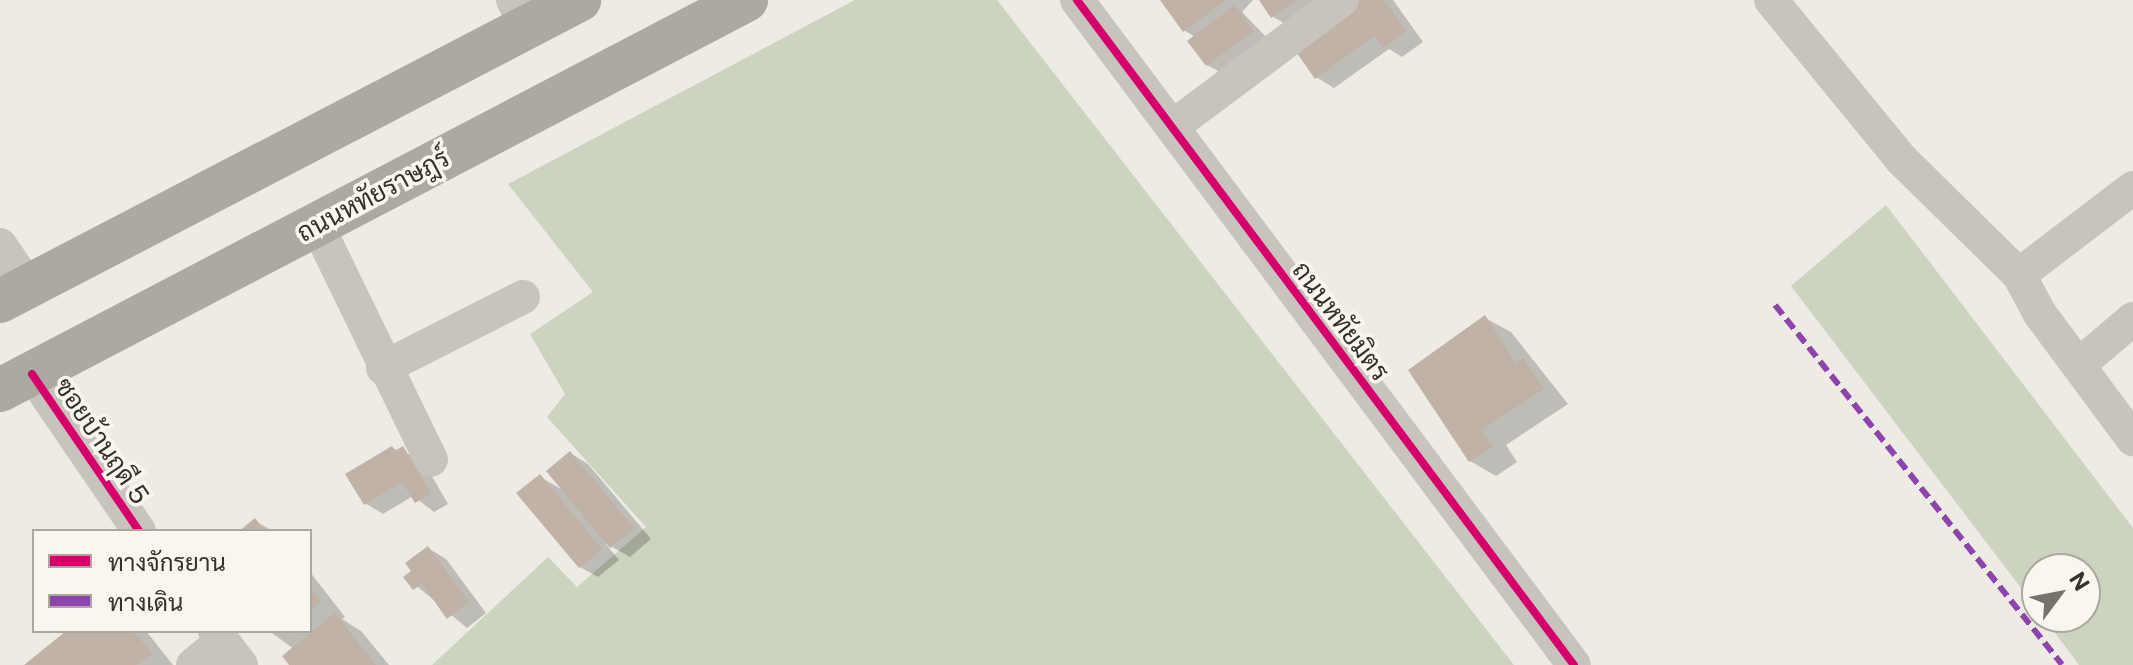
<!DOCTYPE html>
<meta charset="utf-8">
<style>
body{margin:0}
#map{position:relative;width:2133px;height:665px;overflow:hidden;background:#eeebe4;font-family:"Public Sans",Sarabun,sans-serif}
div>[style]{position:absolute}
.green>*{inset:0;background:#ccd3bf}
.shadow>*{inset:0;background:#0003}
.building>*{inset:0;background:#c0b2a7}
.minor>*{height:34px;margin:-17px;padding:0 17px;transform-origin:17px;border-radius:17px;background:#c8c3bd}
.major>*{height:44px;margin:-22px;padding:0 22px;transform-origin:22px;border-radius:22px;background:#ada8a2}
.quiet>*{height:6px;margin-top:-3px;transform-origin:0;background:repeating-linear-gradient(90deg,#8e44ad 0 12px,transparent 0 18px)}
.cycleway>*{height:8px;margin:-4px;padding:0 4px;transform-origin:4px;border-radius:4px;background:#d6006c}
span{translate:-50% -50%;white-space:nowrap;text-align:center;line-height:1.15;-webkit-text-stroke:7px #f9f6ed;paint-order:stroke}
.street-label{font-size:26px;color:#38312b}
.legend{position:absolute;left:32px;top:529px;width:280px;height:104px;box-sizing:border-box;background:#f9f6ed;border:2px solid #aca79f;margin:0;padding:10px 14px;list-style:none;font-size:24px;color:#38312b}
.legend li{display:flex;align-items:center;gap:16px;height:40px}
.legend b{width:40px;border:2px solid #aca79f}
.north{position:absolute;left:2021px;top:553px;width:80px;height:80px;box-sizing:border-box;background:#f9f6ed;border:2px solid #aca79f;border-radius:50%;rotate:58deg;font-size:22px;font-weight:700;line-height:32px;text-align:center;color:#38312b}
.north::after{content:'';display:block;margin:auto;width:28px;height:36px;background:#78726c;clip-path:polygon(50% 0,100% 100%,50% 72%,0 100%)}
</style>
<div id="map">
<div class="green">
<div style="clip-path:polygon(855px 0,997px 0,1514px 665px,432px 665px,548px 557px,577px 587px,646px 527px,547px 417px,565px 394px,530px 334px,593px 292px,508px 184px)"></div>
<div style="clip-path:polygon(1886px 205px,2133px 528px,2133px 665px,2079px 665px,2043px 617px,2085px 617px,2085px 569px,2037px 569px,2037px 609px,1791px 286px)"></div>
</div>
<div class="shadow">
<div style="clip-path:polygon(1162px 0,1253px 0,1242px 12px,1271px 42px,1225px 75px,1207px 65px,1195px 37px,1184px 30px)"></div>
<div style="clip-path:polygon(1261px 0,1328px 0,1290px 27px,1272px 16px)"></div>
<div style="clip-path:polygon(1359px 0,1393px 0,1423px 42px,1402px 57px,1389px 49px,1334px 88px,1316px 77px)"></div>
<div style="clip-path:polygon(1485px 318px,1511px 332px,1568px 404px,1506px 445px,1517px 462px,1496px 476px,1470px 461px)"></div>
<div style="clip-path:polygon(392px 448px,422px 459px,448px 504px,434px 512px,413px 496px,383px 514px,365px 503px)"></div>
<div style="clip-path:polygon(570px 453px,588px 464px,651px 539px,630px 557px,605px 543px,619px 560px,598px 577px,580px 567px,540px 477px,565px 491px)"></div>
<div style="clip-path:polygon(255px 521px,273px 531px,242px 531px)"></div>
<div style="clip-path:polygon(428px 548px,446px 559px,486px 613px,467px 628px,406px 577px)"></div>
<div style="clip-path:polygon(310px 572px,345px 617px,342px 619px,361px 631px,389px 665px,291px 665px,294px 649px,269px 631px,310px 631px)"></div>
<div style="clip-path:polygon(69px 631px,146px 631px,173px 665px,27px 665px)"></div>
</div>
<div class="building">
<div style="clip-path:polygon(1160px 0,1226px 0,1183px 32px)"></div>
<div style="clip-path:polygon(1259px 0,1296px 0,1271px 18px)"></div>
<div style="clip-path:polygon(1356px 0,1384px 0,1406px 31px,1383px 48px,1374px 36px,1315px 79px,1292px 46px)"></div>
<div style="clip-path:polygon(1235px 5px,1254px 31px,1206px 66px,1187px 41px)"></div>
<div style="clip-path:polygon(1485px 315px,1516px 363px,1523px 358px,1544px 389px,1481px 430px,1493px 447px,1469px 462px,1408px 370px)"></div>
<div style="clip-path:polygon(392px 446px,395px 451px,403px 446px,431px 493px,415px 503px,402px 482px,364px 505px,345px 474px)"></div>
<div style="clip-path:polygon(570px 451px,634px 528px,610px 548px,546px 471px)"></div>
<div style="clip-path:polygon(540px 474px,602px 549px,579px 568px,516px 493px)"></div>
<div style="clip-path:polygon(255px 518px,265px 531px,239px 531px)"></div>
<div style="clip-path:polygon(428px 546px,469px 602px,447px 619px,422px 584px,413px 590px,403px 577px,411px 571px,405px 563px)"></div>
<div style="clip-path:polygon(310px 588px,321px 601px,310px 610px)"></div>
<div style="clip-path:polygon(335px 613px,376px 665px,289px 665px,282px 656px)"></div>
<div style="clip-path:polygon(66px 631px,134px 631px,152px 654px,137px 665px,24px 665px)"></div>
</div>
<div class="minor">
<div style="left:513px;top:0;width:30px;rotate:63deg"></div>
<div style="left:1077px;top:0;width:830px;rotate:53.23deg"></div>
<div style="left:1771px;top:0;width:207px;rotate:50.7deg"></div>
<div style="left:1902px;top:160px;width:164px;rotate:44.5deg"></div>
<div style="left:1172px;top:127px;width:212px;rotate:-36.8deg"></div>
<div style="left:2133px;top:188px;width:143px;rotate:142.7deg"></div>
<div style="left:2019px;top:275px;width:44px;rotate:61.7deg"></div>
<div style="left:2040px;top:314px;width:156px;rotate:53.4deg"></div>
<div style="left:317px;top:225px;width:261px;rotate:64.1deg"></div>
<div style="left:0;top:245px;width:51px;rotate:55.4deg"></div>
<div style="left:2081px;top:363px;width:68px;rotate:-40.2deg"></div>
<div style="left:383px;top:368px;width:157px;rotate:-26.9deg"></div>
<div style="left:32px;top:374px;width:190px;rotate:55.7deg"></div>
<div style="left:215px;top:631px;width:43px;rotate:52.6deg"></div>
<div style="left:193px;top:665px;width:38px;rotate:-39deg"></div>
</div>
<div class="major">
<div style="left:0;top:301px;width:653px;rotate:-27.47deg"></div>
<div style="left:0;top:390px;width:842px;rotate:-27.6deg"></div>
</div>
<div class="quiet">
<div style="left:1775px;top:305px;width:460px;rotate:51.4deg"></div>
</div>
<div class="cycleway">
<div style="left:1077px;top:0;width:830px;rotate:53.23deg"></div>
<div style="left:32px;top:374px;width:190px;rotate:55.7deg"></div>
</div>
<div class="street-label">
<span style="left:373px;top:195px;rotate:-28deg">ถนนหทัยราษฎร์</span>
<span style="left:1341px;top:321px;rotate:53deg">ถนนหทัยมิตร</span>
<span style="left:102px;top:441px;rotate:56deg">ซอยบ้านฤดี 5</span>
</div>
<ul class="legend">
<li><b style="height:10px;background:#d6006c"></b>ทางจักรยาน</li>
<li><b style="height:10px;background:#8e44ad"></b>ทางเดิน</li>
</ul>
<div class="north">N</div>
</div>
